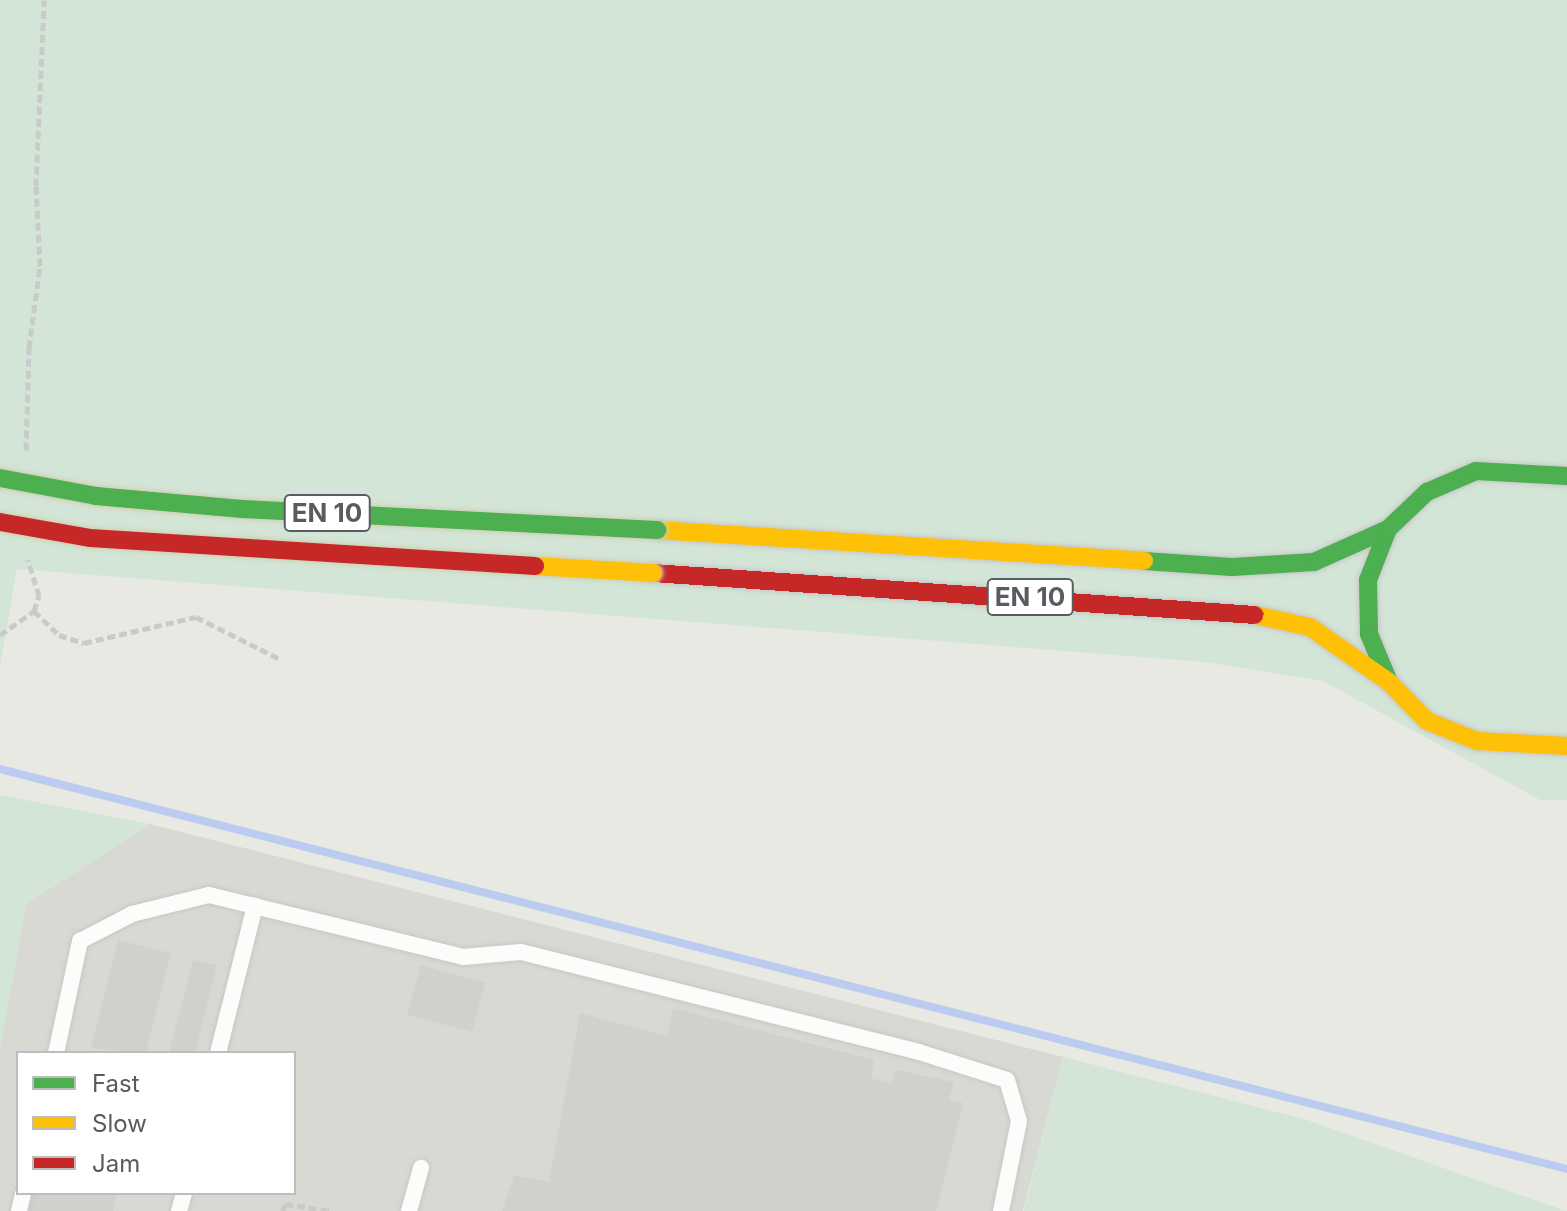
<!DOCTYPE html>
<style>
body{margin:0}
#map{position:relative;width:1567px;height:1211px;overflow:hidden;background:#e9e9e4;font-family:Inter,sans-serif}
div>[style]{position:absolute}
.industrial>*{inset:0;background:#d9d9d4}
.green>*{inset:0;background:#d3e5d6}
.stream>*{height:8px;margin:-4px;padding:0 4px;transform-origin:4px;border-radius:4px;background:#bccbf0}
.building>*{inset:0;background:#d0d0cd}
.path>*{height:5px;margin-top:-2.5px;transform-origin:0;background:repeating-linear-gradient(90deg,#c7cbca 0 8px,transparent 0 12px)}
.roads{filter:drop-shadow(0 0 2px #c6c7c6) drop-shadow(0 0 2px #c6c7c6)}
.lane>*{height:16px;margin:-8px;padding:0 8px;transform-origin:8px;border-radius:8px;background:#fcfcfb}
.fast>*{height:18px;margin:-9px;padding:0 9px;transform-origin:9px;border-radius:9px;background:#4caf50}
.slow>*{height:18px;margin:-9px;padding:0 9px;transform-origin:9px;border-radius:9px;background:#ffc107}
.jam>*{height:18px;margin:-9px;padding:0 9px;transform-origin:9px;border-radius:9px;background:#c62828}
.bridges{filter:drop-shadow(0 0 2px #cecfb4) drop-shadow(0 0 2px #cecfb4)}
.fast-bridge>*{height:18px;margin:-9px;padding:0 9px;transform-origin:9px;border-radius:9px;background:#4caf50}
.slow-bridge>*{height:18px;margin:-9px;padding:0 9px;transform-origin:9px;border-radius:9px;background:#ffc107}
.jam-bridge>*{height:18px;margin:-9px;padding:0 9px;transform-origin:9px;border-radius:9px;background:#c62828}
span{translate:-50% -50%;white-space:nowrap;text-align:center;line-height:1.15;-webkit-text-stroke:6px #fff;paint-order:stroke}
.shield-label span{padding:2px 6px;background:#fff;border:2px solid;border-radius:6px;-webkit-text-stroke-width:0}
.shield-label{font-size:26px;color:#5a5b61;font-weight:700}
.legend{position:absolute;left:16px;top:1051px;width:280px;height:144px;box-sizing:border-box;background:#fff;border:2px solid #bdbdc0;margin:0;padding:10px 14px;list-style:none;font-size:24px;color:#5a5b61}
.legend li{display:flex;align-items:center;gap:16px;height:40px}
.legend b{width:40px;border:2px solid #bdbdc0}
</style>
<div id="map">
<div class="industrial">
<div style="clip-path:polygon(evenodd,150px 824px,1063px 1057px,1023px 1211px,0 1211px,0 1048px,26px 904px,150px 824px,18px 1053px,294px 1053px,294px 1193px,18px 1193px,18px 1053px)"></div>
</div>
<div class="green">
<div style="clip-path:polygon(0 0,1567px 0,1567px 800px,1540px 800px,1323px 681px,1205px 662px,17px 569px,0 665px)"></div>
<div style="clip-path:polygon(0 795px,150px 824px,26px 904px,0 1048px)"></div>
<div style="clip-path:polygon(1063px 1057px,1304px 1119px,1566px 1211px,1024px 1211px)"></div>
</div>
<div class="stream">
<div style="left:0;top:769px;width:1617px;rotate:14.32deg"></div>
</div>
<div class="building">
<div style="clip-path:polygon(118px 940px,171px 953px,146px 1053px,91px 1048px)"></div>
<div style="clip-path:polygon(193px 960px,217px 965px,195px 1053px,169px 1053px)"></div>
<div style="clip-path:polygon(421px 965px,485px 983px,472px 1032px,407px 1015px)"></div>
<div style="clip-path:polygon(673px 1008px,874px 1060px,871px 1078px,892px 1084px,896px 1070px,954px 1082px,949px 1099px,963px 1103px,936px 1211px,502px 1211px,514px 1175px,549px 1182px,580px 1013px,667px 1036px)"></div>
<div style="clip-path:polygon(32px 1193px,117px 1193px,113px 1211px,27px 1211px)"></div>
</div>
<div class="path">
<div style="left:26px;top:450px;width:102px;rotate:-88.3deg"></div>
<div style="left:29px;top:348px;width:83px;rotate:-82.4deg"></div>
<div style="left:40px;top:266px;width:80px;rotate:-92.9deg"></div>
<div style="left:36px;top:186px;width:186px;rotate:-87.5deg"></div>
<div style="left:34px;top:611px;width:35px;rotate:44deg"></div>
<div style="left:59px;top:635px;width:26px;rotate:18deg"></div>
<div style="left:84px;top:643px;width:115px;rotate:-13.1deg"></div>
<div style="left:196px;top:617px;width:96px;rotate:26.6deg"></div>
<div style="left:0;top:635px;width:42px;rotate:-35.2deg"></div>
<div style="left:34px;top:611px;width:16px;rotate:-72deg"></div>
<div style="left:39px;top:596px;width:38px;rotate:-107deg"></div>
<div style="left:283px;top:1211px;width:7px;rotate:-74deg"></div>
<div style="left:285px;top:1204px;width:46px;rotate:8.8deg"></div>
</div>
<div class="roads">
<div class="lane">
<div style="left:56px;top:1053px;width:115px;rotate:-77.9deg"></div>
<div style="left:80px;top:941px;width:59px;rotate:-27.4deg"></div>
<div style="left:132px;top:914px;width:79px;rotate:-13.9deg"></div>
<div style="left:209px;top:895px;width:261px;rotate:13.7deg"></div>
<div style="left:463px;top:957px;width:58px;rotate:-4.9deg"></div>
<div style="left:521px;top:952px;width:410px;rotate:14.1deg"></div>
<div style="left:919px;top:1052px;width:92px;rotate:17.7deg"></div>
<div style="left:1007px;top:1080px;width:43px;rotate:73.7deg"></div>
<div style="left:1019px;top:1121px;width:92px;rotate:101.3deg"></div>
<div style="left:218px;top:1053px;width:152px;rotate:-75.9deg"></div>
<div style="left:19px;top:1211px;width:18px;rotate:-77deg"></div>
<div style="left:179px;top:1211px;width:19px;rotate:-74deg"></div>
<div style="left:409px;top:1211px;width:45px;rotate:-74.4deg"></div>
</div>
<div class="fast">
<div style="left:1388px;top:529px;width:55px;rotate:111.4deg"></div>
<div style="left:1368px;top:580px;width:54px;rotate:88.9deg"></div>
<div style="left:1369px;top:634px;width:52px;rotate:67.4deg"></div>
<div style="left:1144px;top:561px;width:88px;rotate:3.9deg"></div>
<div style="left:1232px;top:567px;width:82px;rotate:-3.5deg"></div>
<div style="left:1314px;top:562px;width:81px;rotate:-24deg"></div>
<div style="left:1388px;top:529px;width:54px;rotate:-43.5deg"></div>
<div style="left:1427px;top:492px;width:53px;rotate:-23.2deg"></div>
<div style="left:1476px;top:471px;width:91px;rotate:3.1deg"></div>
</div>
<div class="slow">
<div style="left:657px;top:530px;width:488px;rotate:3.6deg"></div>
<div style="left:1255px;top:615px;width:56px;rotate:12.3deg"></div>
<div style="left:1310px;top:627px;width:96px;rotate:34.8deg"></div>
<div style="left:1389px;top:682px;width:54px;rotate:45.7deg"></div>
<div style="left:1427px;top:721px;width:54px;rotate:21.8deg"></div>
<div style="left:1477px;top:741px;width:90px;rotate:3.2deg"></div>
</div>
<div class="jam">
<div style="left:653px;top:573px;width:603px;rotate:3.99deg"></div>
</div>
</div>
<div class="bridges">
<div class="fast-bridge">
<div style="left:0;top:478px;width:98px;rotate:10.6deg"></div>
<div style="left:96px;top:496px;width:147px;rotate:5.1deg"></div>
<div style="left:242px;top:509px;width:416px;rotate:2.9deg"></div>
</div>
<div class="slow-bridge">
<div style="left:535px;top:566px;width:118px;rotate:3.4deg"></div>
</div>
<div class="jam-bridge">
<div style="left:0;top:522px;width:91px;rotate:10.1deg"></div>
<div style="left:90px;top:538px;width:446px;rotate:3.6deg"></div>
</div>
</div>
<div class="shield-label">
<span style="left:327px;top:513px">EN 10</span>
<span style="left:1030px;top:597px">EN 10</span>
</div>
<ul class="legend">
<li><b style="height:10px;background:#4caf50"></b>Fast</li>
<li><b style="height:10px;background:#ffc107"></b>Slow</li>
<li><b style="height:10px;background:#c62828"></b>Jam</li>
</ul>
</div>
